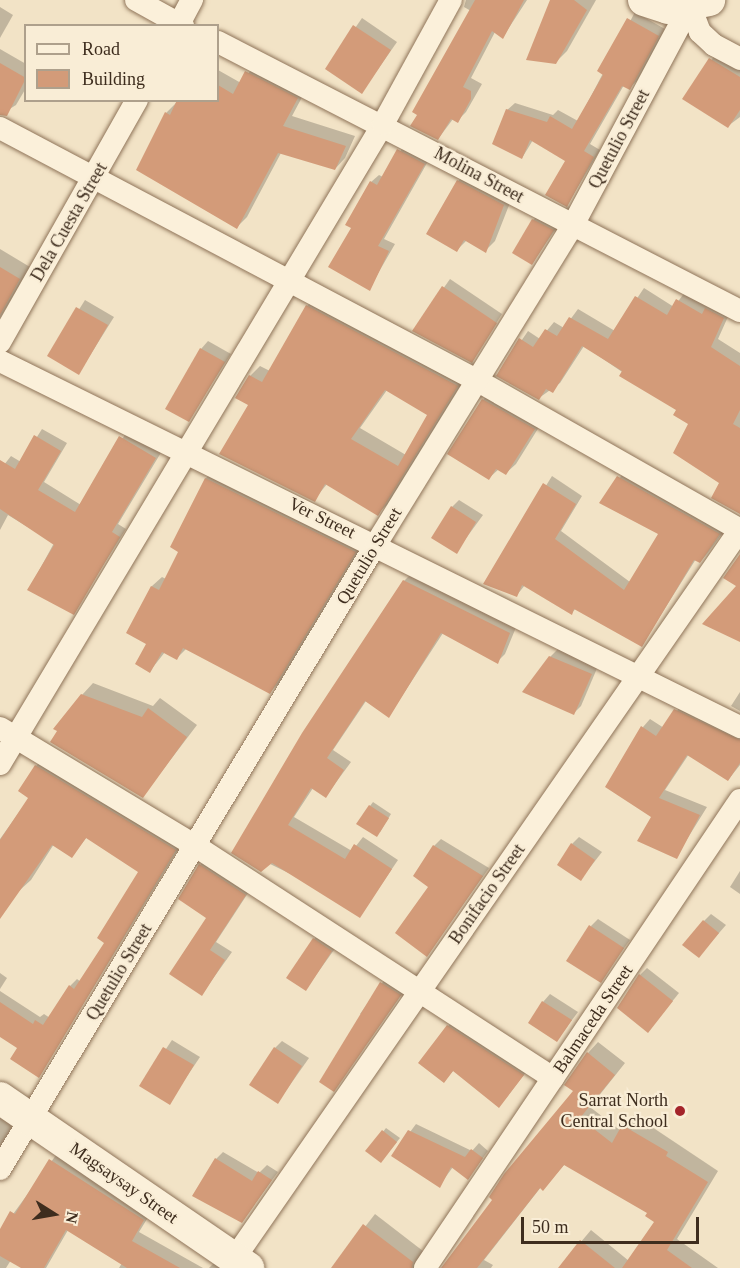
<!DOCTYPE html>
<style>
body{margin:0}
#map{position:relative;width:740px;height:1268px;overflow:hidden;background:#f2e3c6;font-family:"Times New Roman",serif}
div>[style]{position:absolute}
.shadow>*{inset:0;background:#0003}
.building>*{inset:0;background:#d39b79}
.roads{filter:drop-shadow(0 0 2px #8f7459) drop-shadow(0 0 2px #8f7459)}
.street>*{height:22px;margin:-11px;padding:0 11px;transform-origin:11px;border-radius:11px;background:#fbf0da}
.secondary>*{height:32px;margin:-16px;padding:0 16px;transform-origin:16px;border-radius:16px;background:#fbf0da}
.dots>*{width:16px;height:16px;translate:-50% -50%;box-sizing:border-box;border:3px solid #f9edd6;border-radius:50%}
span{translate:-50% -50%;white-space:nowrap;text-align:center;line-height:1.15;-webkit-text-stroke:4.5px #f9edd6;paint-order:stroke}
.street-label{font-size:18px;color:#3e2d1e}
.poi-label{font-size:18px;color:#3e2d1e}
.right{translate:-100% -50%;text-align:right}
.legend{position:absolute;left:24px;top:24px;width:195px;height:78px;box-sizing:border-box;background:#f9edd6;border:2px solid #aea08c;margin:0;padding:8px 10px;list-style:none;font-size:18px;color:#3e2d1e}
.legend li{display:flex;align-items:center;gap:12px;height:30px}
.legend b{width:30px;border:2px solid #aea08c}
.north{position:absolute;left:24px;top:1184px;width:60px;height:60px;-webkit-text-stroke:4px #f9edd6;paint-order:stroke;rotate:101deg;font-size:16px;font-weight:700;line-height:24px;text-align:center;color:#3e2d1e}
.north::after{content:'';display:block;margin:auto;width:21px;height:27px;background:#3e2d1e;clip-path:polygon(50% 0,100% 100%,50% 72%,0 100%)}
.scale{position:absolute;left:521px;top:1217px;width:178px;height:27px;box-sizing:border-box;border:3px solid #3e2d1e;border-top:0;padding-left:8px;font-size:18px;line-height:21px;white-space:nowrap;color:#3e2d1e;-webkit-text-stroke:4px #f9edd6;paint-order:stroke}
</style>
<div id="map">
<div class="shadow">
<div style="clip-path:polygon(466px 0,527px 0,503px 37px,495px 32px,471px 78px,482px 84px,466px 112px,457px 121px,453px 119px,438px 139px,471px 11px,464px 7px)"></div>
<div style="clip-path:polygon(552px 0,596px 0,567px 51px,556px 62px)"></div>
<div style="clip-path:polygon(0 7px,13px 15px,0 38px)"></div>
<div style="clip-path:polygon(635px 12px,665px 29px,637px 81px,629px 88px,624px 85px,590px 144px,600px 150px,567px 205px,567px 160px,533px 140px,522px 158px,507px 110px,515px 103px,553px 115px,558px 110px,578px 121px)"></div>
<div style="clip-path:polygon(362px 18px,397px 42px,362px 92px,327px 69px)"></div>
<div style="clip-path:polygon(720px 48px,740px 60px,740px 117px,728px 126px,684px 98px)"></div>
<div style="clip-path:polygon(0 49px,26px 64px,26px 88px,16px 105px,0 115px)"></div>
<div style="clip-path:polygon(257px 62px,307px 88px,292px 116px,355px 136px,345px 158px,335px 169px,281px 153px,247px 217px,237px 227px,166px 113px,176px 103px,218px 100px,218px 70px,241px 83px)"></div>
<div style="clip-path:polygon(406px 143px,431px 156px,384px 239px,395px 244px,369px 289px,353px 227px,371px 182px,379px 175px,383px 177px)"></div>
<div style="clip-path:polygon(467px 172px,513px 195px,495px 241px,485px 251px,467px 240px,457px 250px,458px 181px)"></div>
<div style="clip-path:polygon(541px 212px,560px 223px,532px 263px,533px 220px)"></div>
<div style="clip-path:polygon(0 249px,30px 267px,0 318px)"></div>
<div style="clip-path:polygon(450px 279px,502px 314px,472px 361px,414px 330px)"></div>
<div style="clip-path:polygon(644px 288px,674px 307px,685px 292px,731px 310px,718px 339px,740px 353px,740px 513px,690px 424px,678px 410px,584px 346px,560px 383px,539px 398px,498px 375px,528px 331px,540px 339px,554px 322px,564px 328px,578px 309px,615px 331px)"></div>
<div style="clip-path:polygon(evenodd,317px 296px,467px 375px,388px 504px,377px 514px,327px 484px,314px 500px,250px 405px,250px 376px,260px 366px,270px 371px,307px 306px,317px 296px,387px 390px,429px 415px,406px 455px,360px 428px,387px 390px)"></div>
<div style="clip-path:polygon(85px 300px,114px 317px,79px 373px,50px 356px)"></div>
<div style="clip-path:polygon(208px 341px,231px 354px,188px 420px,201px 349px)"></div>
<div style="clip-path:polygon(492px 390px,544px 419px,516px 464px,506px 473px,499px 469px,489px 478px,483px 400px)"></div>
<div style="clip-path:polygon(42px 429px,67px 443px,44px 482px,81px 505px,128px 430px,162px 451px,118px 524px,126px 529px,73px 613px,29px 589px,54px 543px,8px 515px,0 530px,0 470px,11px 456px,21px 462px)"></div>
<div style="clip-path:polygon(216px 469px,364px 542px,279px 683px,270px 692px,187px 648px,177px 658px,165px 652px,150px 671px,148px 643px,128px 633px,152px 586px,162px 577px,166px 579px,180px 551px,172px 546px,206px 478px)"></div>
<div style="clip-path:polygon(626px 469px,727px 527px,707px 554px,700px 562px,696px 559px,642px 645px,576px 608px,572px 613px,525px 585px,517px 595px,486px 583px,552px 476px,582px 496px,561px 531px,630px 582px,661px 534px,602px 503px)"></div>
<div style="clip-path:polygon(459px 500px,483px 515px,456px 552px,452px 507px)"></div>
<div style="clip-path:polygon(412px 573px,517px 625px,505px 654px,497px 662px,443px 633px,389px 716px,366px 701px,333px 750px,351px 762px,326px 796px,313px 788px,294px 817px,352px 851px,363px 837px,398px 860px,360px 916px,309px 883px,268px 863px,404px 581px)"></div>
<div style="clip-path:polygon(558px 649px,598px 666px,581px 706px,573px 714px,550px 657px)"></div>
<div style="clip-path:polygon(93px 683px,153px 706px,160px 698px,197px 725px,143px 796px,82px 695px)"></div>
<div style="clip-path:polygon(740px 692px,740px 711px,731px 706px)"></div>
<div style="clip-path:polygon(683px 703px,740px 731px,740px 765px,728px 780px,689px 754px,665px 790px,707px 807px,676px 857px,653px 816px,643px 727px,650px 719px,664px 728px)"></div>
<div style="clip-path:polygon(43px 759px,182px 843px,39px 1076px,19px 1048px,0 1036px,0 991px,40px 1017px,44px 1014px,50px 1018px,70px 986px,77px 979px,81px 982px,106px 943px,140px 872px,87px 837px,72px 856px,54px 844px,31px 880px,0 908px,0 839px,30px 797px,36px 766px)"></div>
<div style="clip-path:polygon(373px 802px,391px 814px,380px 832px,370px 806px)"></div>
<div style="clip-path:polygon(579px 837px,602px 852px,581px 879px,572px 844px)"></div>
<div style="clip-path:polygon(441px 839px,489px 868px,427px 955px,434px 846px)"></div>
<div style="clip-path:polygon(208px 858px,252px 887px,216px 942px,232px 952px,202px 994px,208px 918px,200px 865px)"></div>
<div style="clip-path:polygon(740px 871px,740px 894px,730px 887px)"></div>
<div style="clip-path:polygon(711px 914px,726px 925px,699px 956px,704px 921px)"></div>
<div style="clip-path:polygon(598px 919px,630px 940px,600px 981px,591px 926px)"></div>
<div style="clip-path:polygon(321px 932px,339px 943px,306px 989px,314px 939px)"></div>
<div style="clip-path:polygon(647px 968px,679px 993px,655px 1023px,640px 975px)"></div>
<div style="clip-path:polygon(0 973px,7px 978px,0 989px)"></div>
<div style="clip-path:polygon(388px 975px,407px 987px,334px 1090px,364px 1016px,360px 1014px)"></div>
<div style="clip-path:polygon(550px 994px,578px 1012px,557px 1040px,543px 1002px)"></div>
<div style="clip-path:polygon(456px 1019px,530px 1067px,506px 1098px,454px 1070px,444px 1081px,448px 1026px)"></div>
<div style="clip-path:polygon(172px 1040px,200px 1057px,169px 1103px,141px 1086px)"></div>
<div style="clip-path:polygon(282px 1041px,309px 1058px,278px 1102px,275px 1048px)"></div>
<div style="clip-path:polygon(598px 1042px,625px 1063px,590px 1107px,621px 1131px,634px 1115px,718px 1171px,677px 1239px,718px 1268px,559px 1268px,591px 1230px,629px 1261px,656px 1221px,649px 1213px,565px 1164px,543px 1189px,541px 1187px,484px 1260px,493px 1265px,491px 1268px,442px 1268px,575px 1091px,588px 1053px)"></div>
<div style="clip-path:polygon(0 1108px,16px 1119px,0 1149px)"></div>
<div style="clip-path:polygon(416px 1124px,472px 1151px,479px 1143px,488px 1151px,468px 1178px,453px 1167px,439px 1186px,393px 1155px)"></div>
<div style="clip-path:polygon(386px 1128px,400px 1138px,384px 1158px,368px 1151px)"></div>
<div style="clip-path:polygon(59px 1151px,152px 1211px,139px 1232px,203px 1268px,119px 1268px,122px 1263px,68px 1230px,46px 1268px,24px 1268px,11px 1260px,6px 1268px,0 1268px,0 1232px)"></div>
<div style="clip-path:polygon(223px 1152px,259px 1173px,267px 1165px,278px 1172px,242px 1221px,216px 1159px)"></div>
<div style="clip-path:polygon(375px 1214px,423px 1251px,427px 1268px,333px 1268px)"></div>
<div style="clip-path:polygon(216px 1261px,226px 1268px,209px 1268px)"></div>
</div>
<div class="building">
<div style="clip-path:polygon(475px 0,524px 0,503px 39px,492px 31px,463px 87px,471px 91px,471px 99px,458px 123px,451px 119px,438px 140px,410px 126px,417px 115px,412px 112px)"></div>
<div style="clip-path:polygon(550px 0,574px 0,587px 10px,556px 64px,526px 60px)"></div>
<div style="clip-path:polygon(627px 18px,659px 36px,630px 90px,622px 86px,584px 151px,594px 157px,567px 207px,545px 195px,565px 161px,530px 140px,522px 159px,492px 144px,506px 109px,547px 122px,550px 116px,572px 129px,603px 75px,597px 71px)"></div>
<div style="clip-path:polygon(353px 25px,391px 50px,362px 94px,325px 69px)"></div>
<div style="clip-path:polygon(709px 58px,740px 77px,740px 110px,728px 128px,682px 99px)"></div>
<div style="clip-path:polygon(0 63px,26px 78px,7px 116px,0 115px)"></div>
<div style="clip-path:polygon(245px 71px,298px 98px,283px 126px,346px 146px,335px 170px,278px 153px,237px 229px,136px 170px,165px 112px,170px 115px,177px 100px,218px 100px,218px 85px,233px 94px)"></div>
<div style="clip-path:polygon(397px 149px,425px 164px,378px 246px,389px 251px,370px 291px,328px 267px,351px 228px,345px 225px,370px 181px,377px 185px)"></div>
<div style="clip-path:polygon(457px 180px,504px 205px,486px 253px,464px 240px,457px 252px,426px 234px)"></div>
<div style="clip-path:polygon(532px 219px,554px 230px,532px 265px,512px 253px)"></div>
<div style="clip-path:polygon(0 267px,20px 279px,0 315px)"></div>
<div style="clip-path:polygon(442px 286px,497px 323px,472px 363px,412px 331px)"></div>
<div style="clip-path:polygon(635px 296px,667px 315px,676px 299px,702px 314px,705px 308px,724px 318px,711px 347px,740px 366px,740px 410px,733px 424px,740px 428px,740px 514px,711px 498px,719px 483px,673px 453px,688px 424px,673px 415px,676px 410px,619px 376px,622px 371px,582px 346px,553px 393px,546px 389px,539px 400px,496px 376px,519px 338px,533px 347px,545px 329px,557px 336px,569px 317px,608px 339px)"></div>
<div style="clip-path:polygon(evenodd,306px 305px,458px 386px,378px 516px,325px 484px,315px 502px,219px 454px,248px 405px,235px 398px,249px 375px,262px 382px,306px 305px,385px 390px,427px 415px,398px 466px,351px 439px,385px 390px)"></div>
<div style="clip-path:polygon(76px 307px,108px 325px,79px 375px,47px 356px)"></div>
<div style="clip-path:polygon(200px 348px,225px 362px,189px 422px,165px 409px)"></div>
<div style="clip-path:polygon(482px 399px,535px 429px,506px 475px,496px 469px,489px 480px,447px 454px)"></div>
<div style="clip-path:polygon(34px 435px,61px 451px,38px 490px,75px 512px,119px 436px,156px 458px,112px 532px,120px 537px,74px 615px,27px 590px,54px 545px,0 509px,0 460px,15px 469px)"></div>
<div style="clip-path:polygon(617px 476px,720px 534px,700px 563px,694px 560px,642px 647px,574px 609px,572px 615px,522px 585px,517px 597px,483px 584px,543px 483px,576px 504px,555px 539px,624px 590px,658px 534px,599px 503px)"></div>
<div style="clip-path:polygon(205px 478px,356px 552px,270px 694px,183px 648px,177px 660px,162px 652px,150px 673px,135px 664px,146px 644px,126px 633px,151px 586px,159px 590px,178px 552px,170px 547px)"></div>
<div style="clip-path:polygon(451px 506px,476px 522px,457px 554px,431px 538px)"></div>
<div style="clip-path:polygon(740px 554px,740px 642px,702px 624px,736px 586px,723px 578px)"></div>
<div style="clip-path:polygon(403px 580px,510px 633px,498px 664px,441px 633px,389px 718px,365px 701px,327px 758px,344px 770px,326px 798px,311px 788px,288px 825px,345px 859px,354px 844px,392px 869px,360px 918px,272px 863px,261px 872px,231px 853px,302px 733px)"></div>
<div style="clip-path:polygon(549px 656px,592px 674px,574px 715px,522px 692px)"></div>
<div style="clip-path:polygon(81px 694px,142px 717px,148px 708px,187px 737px,143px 798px,50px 742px,57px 731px,53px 729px)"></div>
<div style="clip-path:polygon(674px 709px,740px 740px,740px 763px,728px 781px,687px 755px,659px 798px,700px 815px,677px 859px,637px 841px,651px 817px,605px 787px,641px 726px,656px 736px)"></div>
<div style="clip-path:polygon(35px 765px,176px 850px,39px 1078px,10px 1059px,17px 1048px,0 1037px,0 1002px,33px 1024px,35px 1020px,43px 1025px,69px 985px,74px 989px,104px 943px,97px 938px,138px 872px,86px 838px,72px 858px,52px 845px,0 919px,0 840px,28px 798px,18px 791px)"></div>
<div style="clip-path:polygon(369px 805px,389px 818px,377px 837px,356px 824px)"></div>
<div style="clip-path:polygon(571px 843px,595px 860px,581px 881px,557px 865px)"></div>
<div style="clip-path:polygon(433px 845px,483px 876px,427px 957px,395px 933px,428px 887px,413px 876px)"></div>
<div style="clip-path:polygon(199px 864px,246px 895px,210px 950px,225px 960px,202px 996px,169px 974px,206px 918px,178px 899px)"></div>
<div style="clip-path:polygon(703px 920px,719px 933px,699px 958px,682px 945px)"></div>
<div style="clip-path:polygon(589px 925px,624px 948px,601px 983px,566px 961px)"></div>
<div style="clip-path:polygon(313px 938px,332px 951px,306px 991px,286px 978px)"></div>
<div style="clip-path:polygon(639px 974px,673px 1001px,648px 1033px,617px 1008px)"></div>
<div style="clip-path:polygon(380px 982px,401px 995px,334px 1092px,319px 1082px)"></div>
<div style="clip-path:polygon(542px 1001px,572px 1020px,557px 1042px,528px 1023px)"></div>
<div style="clip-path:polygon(447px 1025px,524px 1075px,499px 1108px,453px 1071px,444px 1083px,418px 1063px)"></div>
<div style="clip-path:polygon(163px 1047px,194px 1065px,170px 1105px,139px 1086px)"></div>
<div style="clip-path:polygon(274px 1047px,302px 1066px,278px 1104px,249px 1085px)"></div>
<div style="clip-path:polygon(587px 1052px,615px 1075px,580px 1118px,612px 1143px,622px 1125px,668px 1152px,666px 1156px,708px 1182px,667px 1250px,692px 1268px,622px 1268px,654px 1222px,645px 1216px,647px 1213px,564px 1165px,543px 1191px,540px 1188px,477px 1268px,441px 1268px,492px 1200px,489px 1197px,504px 1174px,573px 1091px,564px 1085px)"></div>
<div style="clip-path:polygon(382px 1130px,397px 1142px,381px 1163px,365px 1151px)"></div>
<div style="clip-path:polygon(408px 1130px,465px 1157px,471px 1149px,483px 1158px,468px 1180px,451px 1167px,440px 1188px,391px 1156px)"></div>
<div style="clip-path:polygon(215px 1158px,252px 1181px,258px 1171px,272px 1180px,242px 1223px,192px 1196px)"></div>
<div style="clip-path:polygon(49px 1159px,144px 1220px,132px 1241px,180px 1268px,127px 1268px,66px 1230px,44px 1268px,21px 1268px,0 1256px,0 1229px,10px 1211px,15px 1214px)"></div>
<div style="clip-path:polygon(363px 1224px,413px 1262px,412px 1268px,331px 1268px)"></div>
<div style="clip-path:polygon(580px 1240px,615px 1268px,558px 1268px)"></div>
</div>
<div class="roads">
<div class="street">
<div style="left:136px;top:0;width:54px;rotate:29deg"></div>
<div style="left:690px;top:6px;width:28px;rotate:69deg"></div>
<div style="left:700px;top:32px;width:19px;rotate:43deg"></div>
<div style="left:714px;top:45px;width:30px;rotate:28deg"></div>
<div style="left:178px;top:26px;width:30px;rotate:-62deg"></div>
<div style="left:218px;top:42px;width:587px;rotate:27.26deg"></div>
<div style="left:0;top:128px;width:541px;rotate:27.89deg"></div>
<div style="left:478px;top:381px;width:301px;rotate:29.6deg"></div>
<div style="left:0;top:342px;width:278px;rotate:-60.5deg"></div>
<div style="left:0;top:361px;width:826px;rotate:26.32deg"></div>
<div style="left:0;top:728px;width:227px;rotate:31.1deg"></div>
<div style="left:194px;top:845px;width:428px;rotate:33deg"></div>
<div style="left:0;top:764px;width:746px;rotate:-59.1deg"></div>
<div style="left:383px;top:124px;width:141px;rotate:-61.3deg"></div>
<div style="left:0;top:1169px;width:729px;rotate:-58.97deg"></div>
<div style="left:376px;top:544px;width:375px;rotate:-58.3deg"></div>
<div style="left:573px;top:225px;width:248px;rotate:-61.9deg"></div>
<div style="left:234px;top:1259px;width:887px;rotate:-55.24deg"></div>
<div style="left:425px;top:1268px;width:564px;rotate:-56.06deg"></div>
</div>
<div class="secondary">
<div style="left:644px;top:0;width:25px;rotate:18deg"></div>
<div style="left:668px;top:8px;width:42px;rotate:-11deg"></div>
<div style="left:0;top:1098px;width:301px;rotate:34.4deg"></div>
</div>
</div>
<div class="dots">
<div style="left:680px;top:1111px;background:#a4242a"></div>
</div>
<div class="street-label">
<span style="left:619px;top:139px;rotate:-62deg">Quetulio Street</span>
<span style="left:479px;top:175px;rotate:28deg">Molina Street</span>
<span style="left:69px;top:222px;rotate:-60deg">Dela Cuesta Street</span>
<span style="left:322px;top:518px;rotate:26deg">Ver Street</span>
<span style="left:369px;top:556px;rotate:-59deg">Quetulio Street</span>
<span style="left:487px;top:894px;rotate:-55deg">Bonifacio Street</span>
<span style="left:119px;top:972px;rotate:-59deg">Quetulio Street</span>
<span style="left:593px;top:1019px;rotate:-56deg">Balmaceda Street</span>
<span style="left:124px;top:1183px;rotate:35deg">Magsaysay Street</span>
</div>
<div class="poi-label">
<span class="right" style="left:668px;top:1111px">Sarrat North<br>Central School</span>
</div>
<ul class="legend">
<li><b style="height:8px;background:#fbf0da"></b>Road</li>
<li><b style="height:16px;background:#d39b79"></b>Building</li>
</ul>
<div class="north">N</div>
<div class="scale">50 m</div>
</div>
